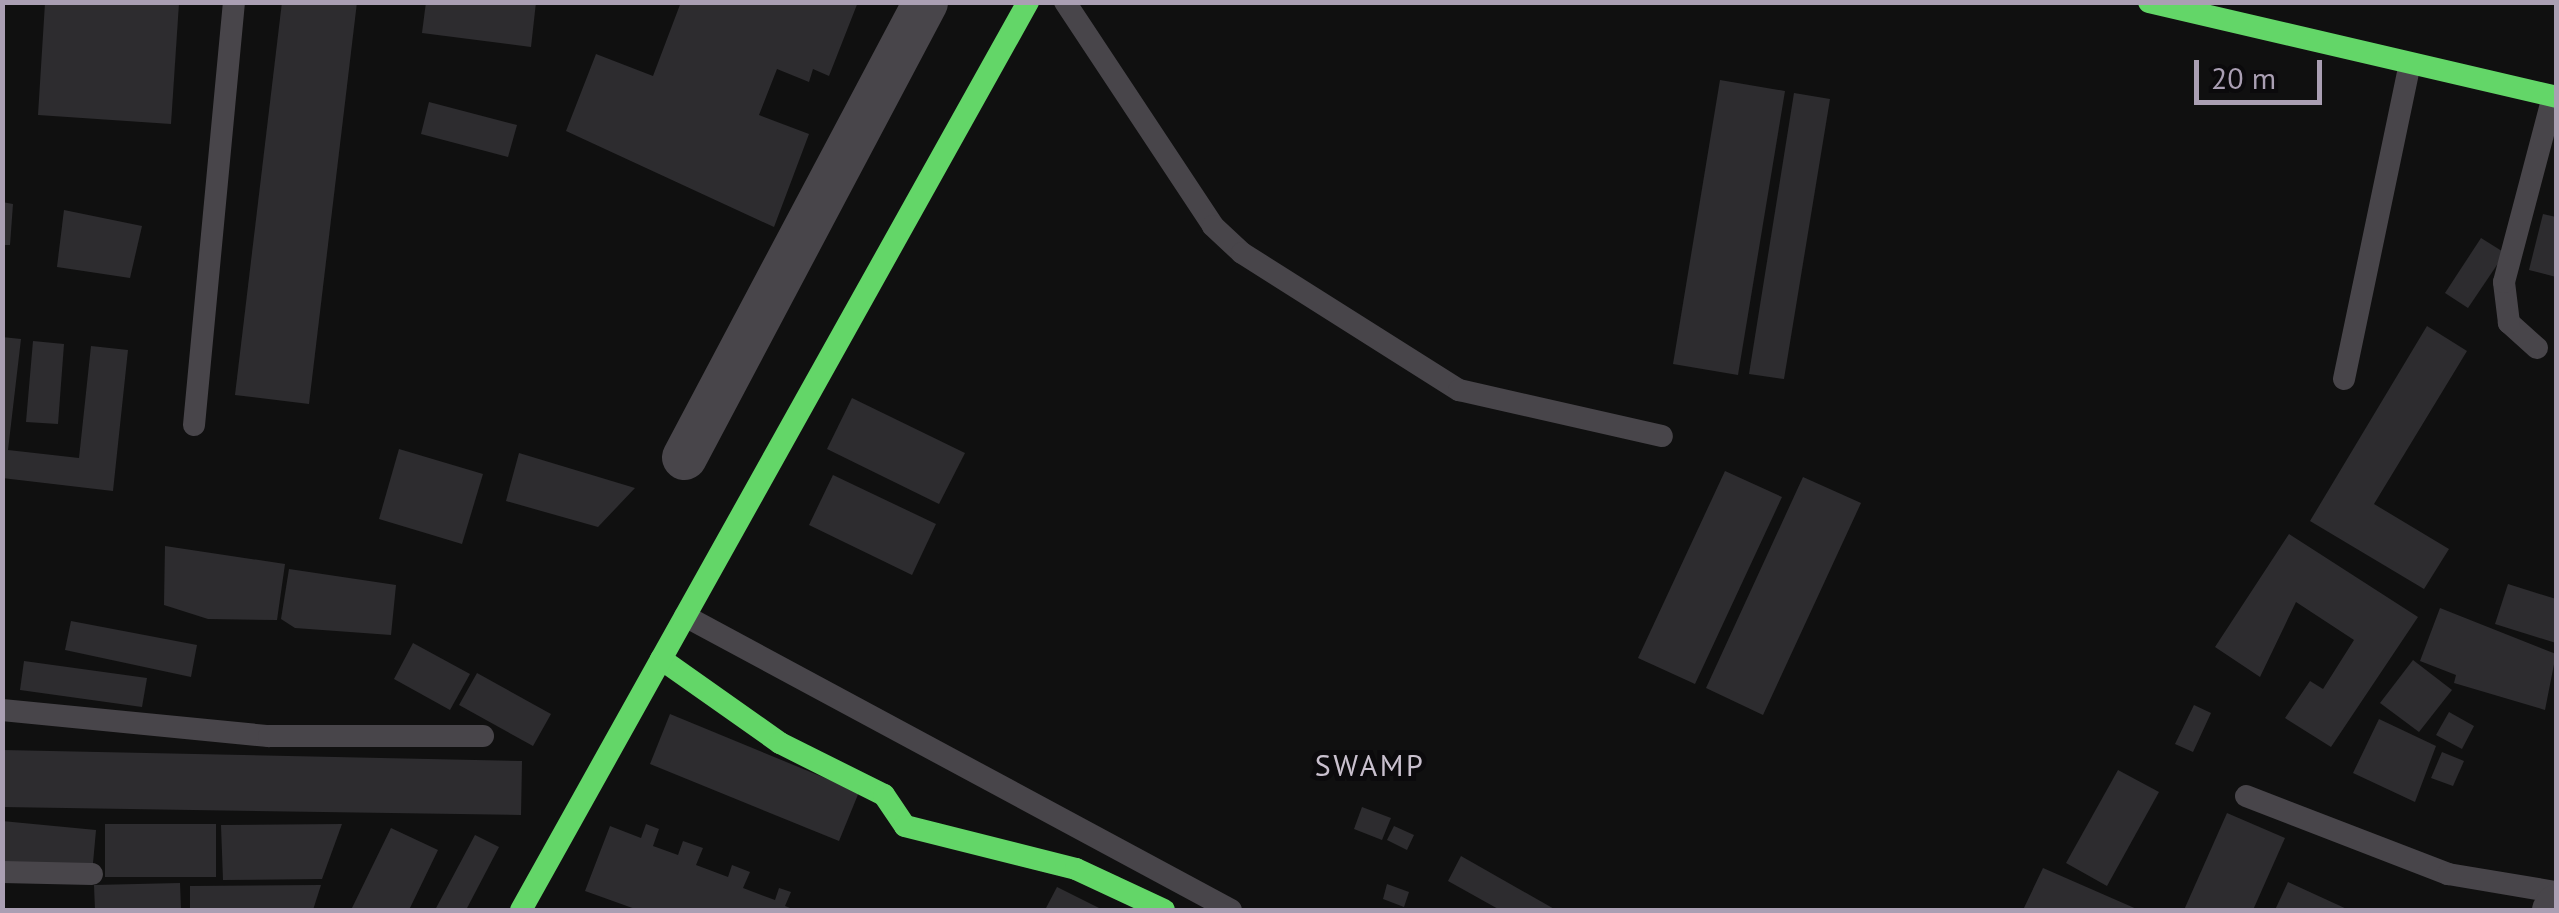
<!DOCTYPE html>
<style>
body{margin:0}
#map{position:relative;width:2559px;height:913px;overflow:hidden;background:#101010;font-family:"PT Sans",sans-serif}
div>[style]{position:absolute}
.building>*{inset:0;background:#2d2c2f}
.lane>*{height:22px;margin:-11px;padding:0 11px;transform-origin:11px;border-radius:11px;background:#48454a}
.street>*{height:45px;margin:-22.5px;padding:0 22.5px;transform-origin:22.5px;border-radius:22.5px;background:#48454a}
.fast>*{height:22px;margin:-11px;padding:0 11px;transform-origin:11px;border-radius:11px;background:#63d668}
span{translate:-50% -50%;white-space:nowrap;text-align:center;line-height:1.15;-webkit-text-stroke:10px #0b0a0c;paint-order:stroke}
.neighbourhood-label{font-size:30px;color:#c9c0ce;letter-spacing:2.5px}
.frame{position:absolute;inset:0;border:5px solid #aa9fb3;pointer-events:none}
.scale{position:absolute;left:2194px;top:60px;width:128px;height:45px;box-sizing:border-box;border:5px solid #aa9fb3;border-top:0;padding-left:12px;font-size:30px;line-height:35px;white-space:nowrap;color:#aa9fb3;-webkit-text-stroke:8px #0b0a0c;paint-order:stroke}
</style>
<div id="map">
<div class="building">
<div style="clip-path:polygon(282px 2px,357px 2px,309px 404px,235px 395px)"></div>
<div style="clip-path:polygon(426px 2px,536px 2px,531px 47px,422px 33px)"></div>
<div style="clip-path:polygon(681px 2px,858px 2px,829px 76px,813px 69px,809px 82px,777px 69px,759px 115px,809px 134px,774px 227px,566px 131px,596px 54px,653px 76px)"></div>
<div style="clip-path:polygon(45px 3px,179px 3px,171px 124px,38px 115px)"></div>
<div style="clip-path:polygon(1720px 80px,1785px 91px,1738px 375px,1673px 364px)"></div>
<div style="clip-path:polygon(1794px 93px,1830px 99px,1784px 379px,1749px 374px)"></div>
<div style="clip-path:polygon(429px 102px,517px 125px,508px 157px,421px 134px)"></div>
<div style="clip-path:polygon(2px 202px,13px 204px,10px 245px,2px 245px)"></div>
<div style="clip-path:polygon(64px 210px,142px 226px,130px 278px,57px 267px)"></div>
<div style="clip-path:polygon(2543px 214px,2556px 217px,2556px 277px,2529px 270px)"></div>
<div style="clip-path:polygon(2481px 238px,2505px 253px,2468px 308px,2445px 293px)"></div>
<div style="clip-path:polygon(2427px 326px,2467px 351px,2374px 504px,2449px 549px,2424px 589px,2310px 521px)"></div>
<div style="clip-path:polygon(2px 337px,21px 339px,8px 450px,79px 458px,91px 346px,128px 350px,113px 491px,2px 478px)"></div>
<div style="clip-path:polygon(33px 341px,64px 344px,58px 424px,26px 422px)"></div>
<div style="clip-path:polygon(852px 398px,965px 453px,939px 504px,827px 449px)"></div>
<div style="clip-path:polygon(399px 449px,483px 474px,462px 544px,379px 519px)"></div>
<div style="clip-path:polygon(519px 453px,635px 488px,598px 527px,506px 501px)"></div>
<div style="clip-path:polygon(1725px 471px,1782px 497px,1695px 684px,1638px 658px)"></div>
<div style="clip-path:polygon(833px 475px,936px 524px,912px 575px,809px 525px)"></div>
<div style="clip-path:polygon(1803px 477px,1861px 503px,1763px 715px,1706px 688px)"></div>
<div style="clip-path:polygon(2289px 534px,2418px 617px,2331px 747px,2285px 718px,2310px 681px,2323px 689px,2354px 640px,2296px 602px,2260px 677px,2215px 647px)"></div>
<div style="clip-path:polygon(165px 546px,285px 564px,277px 620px,208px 619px,164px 605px)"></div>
<div style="clip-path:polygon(289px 569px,396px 585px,391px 635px,295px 628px,281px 619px)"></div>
<div style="clip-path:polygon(2508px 584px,2556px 599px,2556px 643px,2495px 624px)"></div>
<div style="clip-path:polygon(2440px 608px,2556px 654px,2545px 710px,2454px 683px,2456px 675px,2420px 661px)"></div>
<div style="clip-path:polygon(71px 621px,197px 645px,191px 677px,65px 650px)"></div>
<div style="clip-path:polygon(413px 643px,470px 674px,450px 710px,394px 679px)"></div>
<div style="clip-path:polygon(2413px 660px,2452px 690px,2419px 732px,2380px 703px)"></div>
<div style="clip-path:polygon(24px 661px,147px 678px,142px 707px,20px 690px)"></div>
<div style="clip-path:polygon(477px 673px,551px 714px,533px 746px,459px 705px)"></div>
<div style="clip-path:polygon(2194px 705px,2211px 713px,2193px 752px,2175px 744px)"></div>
<div style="clip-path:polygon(2449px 712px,2474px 726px,2462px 749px,2436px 735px)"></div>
<div style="clip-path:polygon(670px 714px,859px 792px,839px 841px,650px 764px)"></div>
<div style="clip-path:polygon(2379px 719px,2436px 746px,2415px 802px,2353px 773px)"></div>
<div style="clip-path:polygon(2px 750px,522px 761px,521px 815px,2px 807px)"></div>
<div style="clip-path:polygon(2442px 752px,2464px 761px,2453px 786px,2431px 778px)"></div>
<div style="clip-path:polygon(2118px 770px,2159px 792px,2107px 886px,2066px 863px)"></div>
<div style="clip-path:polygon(1362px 807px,1391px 818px,1382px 840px,1354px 829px)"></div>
<div style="clip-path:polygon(2227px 813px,2285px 838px,2253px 910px,2184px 910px)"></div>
<div style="clip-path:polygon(2px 821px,96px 830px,92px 874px,2px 865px)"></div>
<div style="clip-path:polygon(105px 824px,216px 824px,216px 877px,105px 877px)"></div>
<div style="clip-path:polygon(342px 824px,322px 879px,223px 880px,221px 825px)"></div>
<div style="clip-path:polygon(646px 824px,659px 829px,653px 846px,678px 855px,683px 841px,703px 848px,696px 865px,728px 877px,732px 865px,750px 872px,743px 888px,775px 900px,779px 888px,791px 892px,785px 906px,795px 910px,638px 910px,585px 891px,610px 826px,641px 838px)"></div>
<div style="clip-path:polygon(1394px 826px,1414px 835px,1407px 850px,1387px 840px)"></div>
<div style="clip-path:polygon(391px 828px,438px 850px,409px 910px,351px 910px)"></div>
<div style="clip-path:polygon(475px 835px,499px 847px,466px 910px,435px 910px)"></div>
<div style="clip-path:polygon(1461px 856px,1556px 910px,1500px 910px,1448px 881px)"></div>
<div style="clip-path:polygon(2043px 868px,2139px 910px,2023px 910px)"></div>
<div style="clip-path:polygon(2288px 882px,2349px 910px,2275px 910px)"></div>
<div style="clip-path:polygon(180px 883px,181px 910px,95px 910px,94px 885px)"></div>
<div style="clip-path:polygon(1387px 884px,1409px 892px,1404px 907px,1383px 899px)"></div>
<div style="clip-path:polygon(321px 885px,313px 910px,190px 910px,190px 886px)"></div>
<div style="clip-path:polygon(1057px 887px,1103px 910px,1045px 910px)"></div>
</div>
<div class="lane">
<div style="left:1065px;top:2px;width:268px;rotate:56.5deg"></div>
<div style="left:1213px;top:226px;width:40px;rotate:43deg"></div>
<div style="left:1242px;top:253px;width:257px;rotate:32.3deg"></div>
<div style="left:1459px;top:390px;width:208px;rotate:12.8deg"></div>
<div style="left:2537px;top:348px;width:38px;rotate:-138deg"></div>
<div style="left:2509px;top:323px;width:41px;rotate:-97deg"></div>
<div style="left:2504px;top:282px;width:192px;rotate:-75.2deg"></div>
<div style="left:2344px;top:379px;width:319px;rotate:-78.2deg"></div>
<div style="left:194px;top:425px;width:425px;rotate:-84.6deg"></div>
<div style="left:685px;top:616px;width:620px;rotate:28.3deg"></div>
<div style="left:2px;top:710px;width:268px;rotate:5.6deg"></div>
<div style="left:269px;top:736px;width:214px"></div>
<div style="left:2246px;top:796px;width:217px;rotate:21.1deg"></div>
<div style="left:2448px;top:874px;width:109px;rotate:9.5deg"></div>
<div style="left:2px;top:872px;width:90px;rotate:1.3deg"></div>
</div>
<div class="street">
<div style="left:684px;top:457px;width:515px;rotate:-62.09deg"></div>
<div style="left:2554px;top:910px;width:4px;rotate:-56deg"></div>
</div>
<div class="fast">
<div style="left:2149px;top:2px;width:418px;rotate:13.1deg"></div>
<div style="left:661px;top:659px;width:146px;rotate:35.2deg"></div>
<div style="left:780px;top:743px;width:116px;rotate:26.6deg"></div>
<div style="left:884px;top:795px;width:37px;rotate:56deg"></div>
<div style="left:905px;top:826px;width:176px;rotate:14.1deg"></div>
<div style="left:1076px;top:869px;width:97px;rotate:25deg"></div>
<div style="left:521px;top:910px;width:1040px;rotate:-60.82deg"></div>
</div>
<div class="neighbourhood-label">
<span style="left:1370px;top:765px">SWAMP</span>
</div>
<div class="frame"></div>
<div class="scale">20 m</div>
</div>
